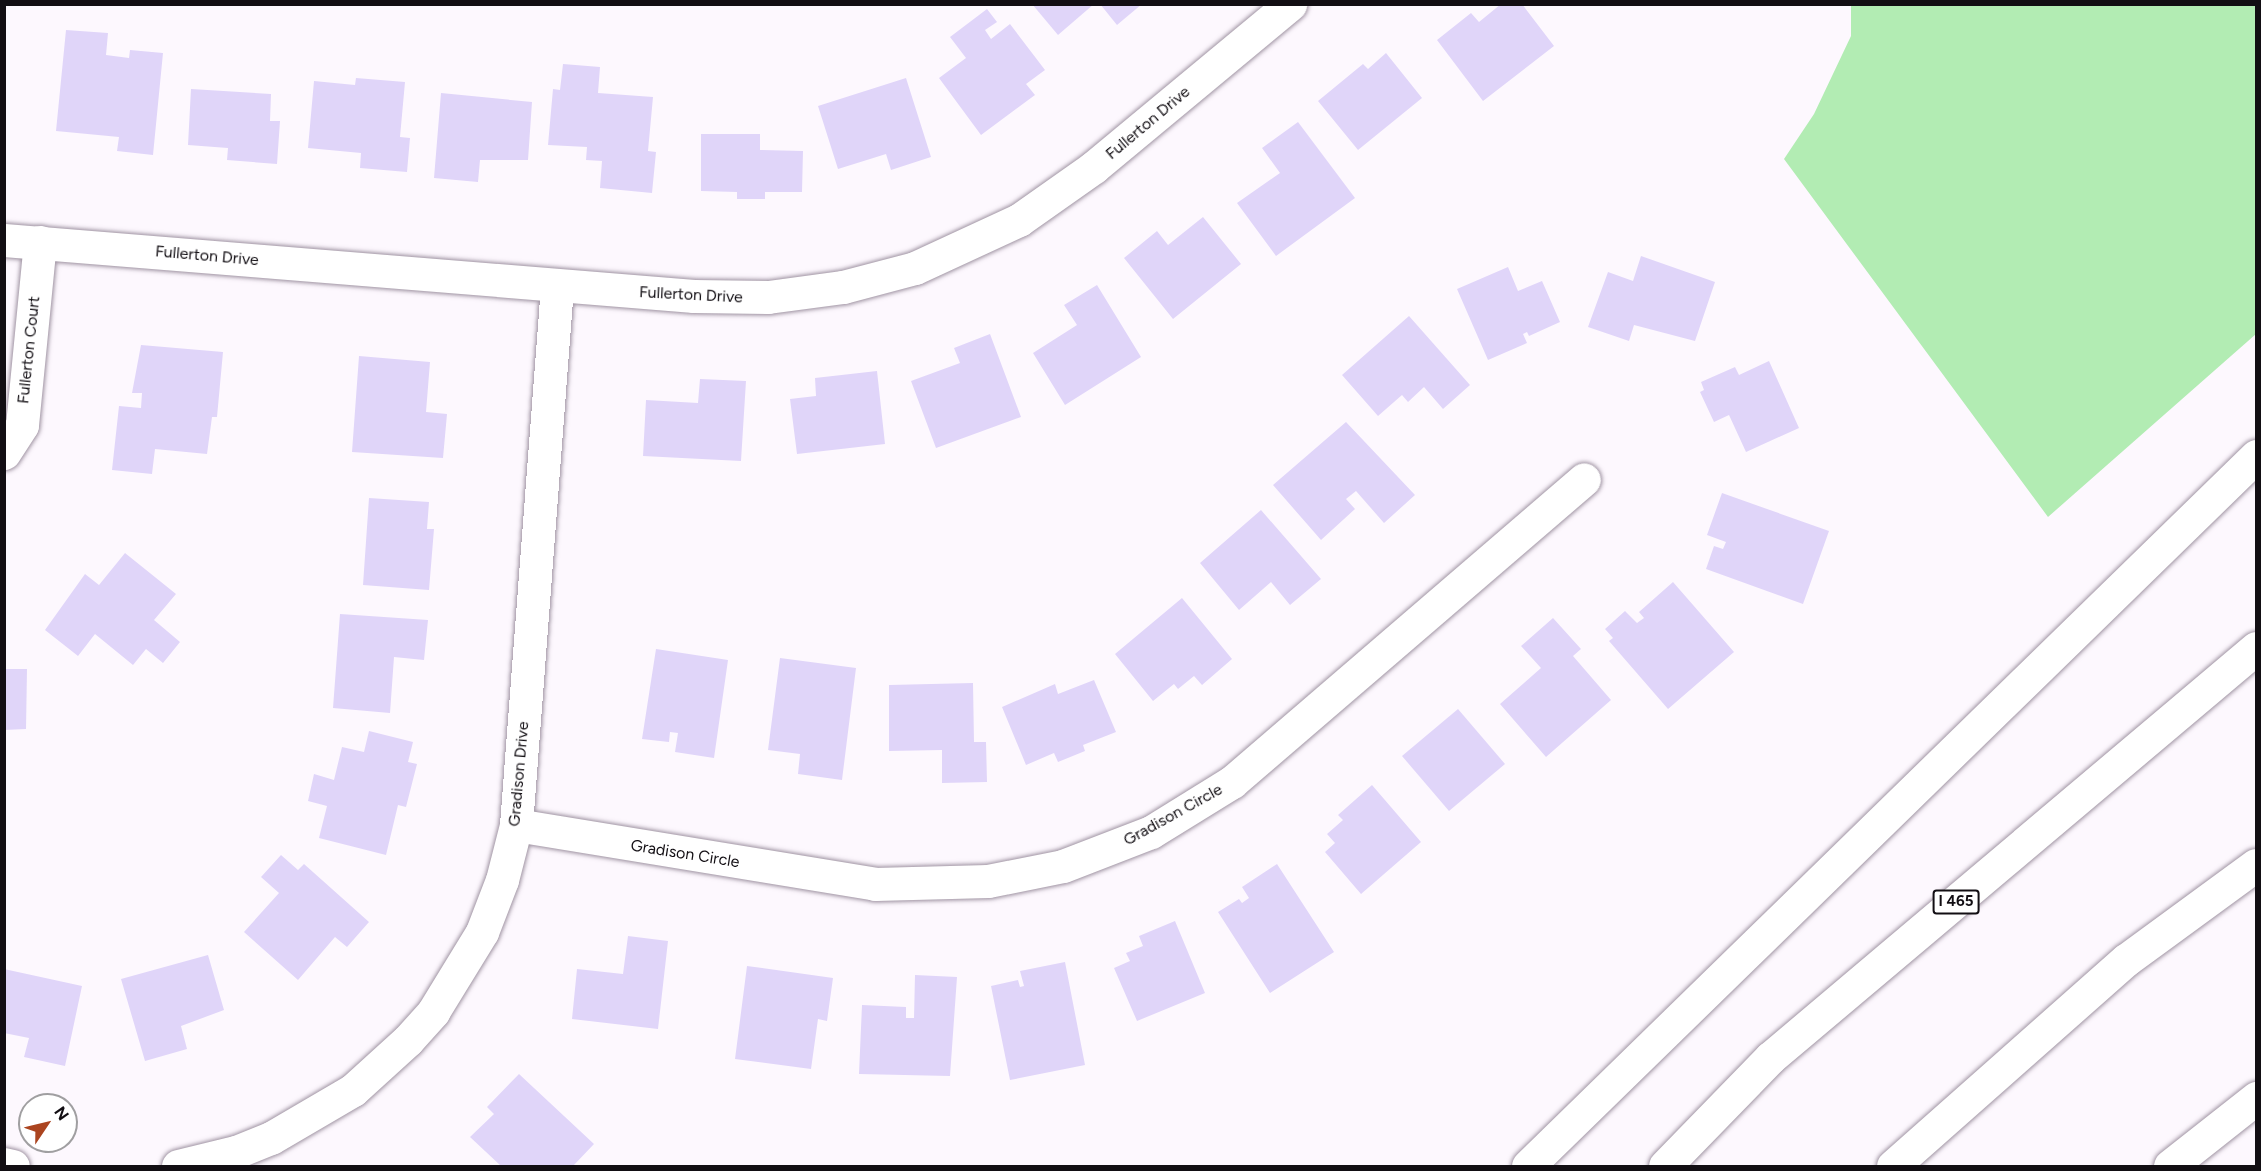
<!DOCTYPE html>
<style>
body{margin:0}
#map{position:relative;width:2261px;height:1171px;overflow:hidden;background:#fdf8fe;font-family:Figtree,sans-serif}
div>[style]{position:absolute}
.green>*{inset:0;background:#b2ecb3}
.building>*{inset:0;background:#e0d5f9}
.roads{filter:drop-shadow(0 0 2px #a094a3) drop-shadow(0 0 2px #a094a3)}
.street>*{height:33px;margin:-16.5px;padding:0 16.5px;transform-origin:16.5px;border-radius:16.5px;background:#fff}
.highway>*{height:33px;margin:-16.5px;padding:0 16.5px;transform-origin:16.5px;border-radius:16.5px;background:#fff}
span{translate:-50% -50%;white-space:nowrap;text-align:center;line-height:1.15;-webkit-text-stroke:4.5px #fff;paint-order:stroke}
.shield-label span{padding:2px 4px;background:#fff;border:2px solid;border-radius:4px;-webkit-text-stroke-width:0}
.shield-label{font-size:15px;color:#120e13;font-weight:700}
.street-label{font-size:16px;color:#120e13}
.frame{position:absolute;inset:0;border:6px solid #120e13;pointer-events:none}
.north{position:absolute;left:18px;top:1093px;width:60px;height:60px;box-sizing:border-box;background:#fff;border:2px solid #a09fa1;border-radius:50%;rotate:55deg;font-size:16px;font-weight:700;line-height:24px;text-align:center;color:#120e13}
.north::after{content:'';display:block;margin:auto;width:21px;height:27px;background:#ab441f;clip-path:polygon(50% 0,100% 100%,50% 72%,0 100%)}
</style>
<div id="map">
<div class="green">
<div style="clip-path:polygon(1851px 5px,2256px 5px,2256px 334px,2048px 517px,1784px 159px,1814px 114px,1851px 36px)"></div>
</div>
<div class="building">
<div style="clip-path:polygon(1032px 4px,1094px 4px,1058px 35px)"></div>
<div style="clip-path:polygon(1100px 4px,1142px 4px,1117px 25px)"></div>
<div style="clip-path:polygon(1501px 4px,1522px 4px,1554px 46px,1483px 101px,1437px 40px,1471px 13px,1479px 22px)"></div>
<div style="clip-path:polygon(987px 9px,997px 22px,985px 30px,991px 39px,1010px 24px,1045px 70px,1026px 84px,1035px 95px,981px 135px,939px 78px,966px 58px,950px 37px)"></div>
<div style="clip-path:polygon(66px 30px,108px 33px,106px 55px,129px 58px,130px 50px,163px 53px,153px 155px,117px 151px,119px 137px,56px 131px)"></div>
<div style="clip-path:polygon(1386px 53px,1422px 98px,1358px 150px,1318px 101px,1363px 64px,1368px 69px)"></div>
<div style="clip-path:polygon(563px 64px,600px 67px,598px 93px,653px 97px,648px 151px,656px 152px,652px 193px,600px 188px,602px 161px,586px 160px,587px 147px,548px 145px,553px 89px,560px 90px)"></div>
<div style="clip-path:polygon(356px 78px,405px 82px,400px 137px,410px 138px,407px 172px,360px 168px,361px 153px,308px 148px,314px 81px,355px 85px)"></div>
<div style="clip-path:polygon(906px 78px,931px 157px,891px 170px,886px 154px,838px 169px,818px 106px)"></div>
<div style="clip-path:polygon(191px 89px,271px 94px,270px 121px,280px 121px,277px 164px,227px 160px,228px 148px,188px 145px)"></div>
<div style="clip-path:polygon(441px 93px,532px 102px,528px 160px,480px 160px,478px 182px,434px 178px)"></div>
<div style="clip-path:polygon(1298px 122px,1355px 198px,1276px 256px,1237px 203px,1280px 173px,1262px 148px)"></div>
<div style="clip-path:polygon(701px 134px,760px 134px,760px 150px,803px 151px,802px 192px,765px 192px,765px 199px,737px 199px,737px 192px,701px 191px)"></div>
<div style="clip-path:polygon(1203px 217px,1241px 264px,1173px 319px,1124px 258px,1157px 231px,1168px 245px)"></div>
<div style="clip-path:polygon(1641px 256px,1715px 282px,1695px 341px,1634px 325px,1629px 341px,1588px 327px,1608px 272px,1633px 281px)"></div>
<div style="clip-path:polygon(1508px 267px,1518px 291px,1542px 281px,1560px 322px,1529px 336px,1527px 332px,1523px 334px,1527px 343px,1488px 360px,1457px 289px)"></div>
<div style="clip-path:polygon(1097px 285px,1141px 357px,1065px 405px,1033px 353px,1077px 325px,1064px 305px)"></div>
<div style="clip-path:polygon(1409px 316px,1470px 385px,1443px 409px,1424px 387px,1408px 402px,1402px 395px,1378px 416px,1342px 375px)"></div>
<div style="clip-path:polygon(990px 334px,1021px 417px,936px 448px,911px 381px,960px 363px,954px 348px)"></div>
<div style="clip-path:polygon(141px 345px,223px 352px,217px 417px,212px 417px,207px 454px,155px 449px,152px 474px,112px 470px,119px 406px,141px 408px,142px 393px,132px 393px)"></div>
<div style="clip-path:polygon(359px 356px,430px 362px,426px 412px,447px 414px,443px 458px,352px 452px)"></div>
<div style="clip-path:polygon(1769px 361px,1799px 428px,1746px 452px,1729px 415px,1714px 422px,1700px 392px,1704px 390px,1701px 382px,1735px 367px,1739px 375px)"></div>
<div style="clip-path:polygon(877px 371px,885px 444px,797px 454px,790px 399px,816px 396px,815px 378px)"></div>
<div style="clip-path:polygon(700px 379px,746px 381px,741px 461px,643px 456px,646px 400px,698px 403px)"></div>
<div style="clip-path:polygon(1346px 422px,1415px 495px,1384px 523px,1356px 491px,1346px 499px,1355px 509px,1321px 540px,1273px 485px)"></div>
<div style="clip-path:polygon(1722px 493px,1829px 531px,1803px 604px,1706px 569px,1714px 546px,1723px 549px,1726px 542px,1707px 535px)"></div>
<div style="clip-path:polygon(369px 498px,429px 502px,427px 529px,434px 529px,429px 590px,363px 585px)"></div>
<div style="clip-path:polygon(1261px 510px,1321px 579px,1290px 605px,1271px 582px,1239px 610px,1200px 563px)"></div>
<div style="clip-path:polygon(125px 553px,176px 594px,154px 620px,180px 642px,163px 663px,146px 649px,133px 665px,95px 634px,78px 656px,45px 630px,85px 574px,99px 585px)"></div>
<div style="clip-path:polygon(1673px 582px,1734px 652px,1668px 709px,1609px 641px,1613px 638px,1605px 629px,1625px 611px,1637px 623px,1644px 618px,1639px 612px)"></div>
<div style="clip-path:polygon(1182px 598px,1232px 659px,1202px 685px,1194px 676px,1178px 689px,1174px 684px,1153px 701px,1115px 654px)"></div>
<div style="clip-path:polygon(340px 614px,428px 620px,424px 660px,394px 657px,390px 713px,333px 708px)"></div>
<div style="clip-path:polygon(1553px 618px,1581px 649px,1573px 656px,1611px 700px,1546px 757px,1500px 704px,1541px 668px,1521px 646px)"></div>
<div style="clip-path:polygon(656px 649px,728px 660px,714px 758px,675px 752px,678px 733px,670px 732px,669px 742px,642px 739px)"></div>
<div style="clip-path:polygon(780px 658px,856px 668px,842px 780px,798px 774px,800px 754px,768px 750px)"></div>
<div style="clip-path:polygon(4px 669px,27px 669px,26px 729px,4px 730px)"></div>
<div style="clip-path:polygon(1094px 680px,1116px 732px,1083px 745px,1085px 751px,1058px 762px,1054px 753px,1026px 765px,1002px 707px,1055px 684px,1058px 694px)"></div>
<div style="clip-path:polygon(973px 683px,974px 742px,986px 742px,987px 782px,942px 783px,942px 750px,889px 751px,889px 685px)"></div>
<div style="clip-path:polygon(1458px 709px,1505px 764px,1449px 811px,1402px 756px)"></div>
<div style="clip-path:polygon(369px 731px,413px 742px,408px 762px,417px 764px,406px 807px,398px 805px,386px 855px,319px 838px,327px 806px,308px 801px,314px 774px,334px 780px,342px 747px,364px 752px)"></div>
<div style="clip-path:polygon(1372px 785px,1421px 842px,1361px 894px,1325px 852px,1335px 843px,1327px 834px,1343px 820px,1338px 815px)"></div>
<div style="clip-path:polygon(281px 855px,298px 870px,304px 864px,369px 922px,347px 947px,335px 937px,298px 980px,244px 932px,279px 893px,261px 877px)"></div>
<div style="clip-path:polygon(1277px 864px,1334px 952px,1270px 993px,1218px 912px,1239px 899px,1242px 903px,1249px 898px,1242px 887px)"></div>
<div style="clip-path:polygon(1175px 921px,1205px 993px,1137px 1021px,1114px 968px,1130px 961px,1126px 953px,1143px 946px,1139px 936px)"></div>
<div style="clip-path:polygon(628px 936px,668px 941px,658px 1029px,572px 1019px,577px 969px,623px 974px)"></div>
<div style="clip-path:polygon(208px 955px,224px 1010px,181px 1026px,187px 1049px,145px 1061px,121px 979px)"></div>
<div style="clip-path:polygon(1065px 962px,1085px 1065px,1010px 1080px,991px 986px,1018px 980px,1020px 987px,1024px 986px,1020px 971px)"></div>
<div style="clip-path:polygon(747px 966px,833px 978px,827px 1021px,818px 1019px,811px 1069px,735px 1059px)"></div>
<div style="clip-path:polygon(4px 969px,82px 986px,65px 1066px,24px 1057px,29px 1038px,4px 1033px)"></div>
<div style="clip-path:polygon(915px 975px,957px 977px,950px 1076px,859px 1074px,862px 1005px,906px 1007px,906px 1018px,914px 1018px)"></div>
<div style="clip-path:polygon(519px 1074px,594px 1144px,573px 1166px,501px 1166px,470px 1137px,494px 1114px,487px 1107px)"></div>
</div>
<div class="roads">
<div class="street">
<div style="left:4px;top:240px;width:692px;rotate:4.64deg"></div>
<div style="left:694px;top:296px;width:74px;rotate:0.8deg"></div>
<div style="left:768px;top:297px;width:76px;rotate:-7.6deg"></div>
<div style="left:843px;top:287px;width:74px;rotate:-14.8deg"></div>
<div style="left:915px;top:268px;width:115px;rotate:-24.8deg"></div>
<div style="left:1019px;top:220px;width:92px;rotate:-35.2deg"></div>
<div style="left:1094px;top:167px;width:255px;rotate:-39.7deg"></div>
<div style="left:4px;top:453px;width:33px;rotate:-57deg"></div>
<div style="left:22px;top:425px;width:184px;rotate:-84.4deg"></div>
<div style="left:516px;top:825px;width:364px;rotate:9.3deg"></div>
<div style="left:875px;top:884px;width:113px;rotate:-1.5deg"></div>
<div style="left:988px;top:881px;width:76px;rotate:-11.3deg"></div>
<div style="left:1063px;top:866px;width:94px;rotate:-21.1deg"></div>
<div style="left:1151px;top:832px;width:95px;rotate:-31.7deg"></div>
<div style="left:1232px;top:782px;width:464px;rotate:-40.7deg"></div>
<div style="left:4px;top:1164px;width:9px;rotate:13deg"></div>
<div style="left:178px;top:1166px;width:60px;rotate:-13.6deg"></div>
<div style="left:236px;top:1152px;width:38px;rotate:-22deg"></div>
<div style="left:271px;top:1138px;width:95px;rotate:-30.3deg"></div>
<div style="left:353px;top:1090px;width:74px;rotate:-42.3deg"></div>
<div style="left:408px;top:1040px;width:38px;rotate:-48deg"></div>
<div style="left:433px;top:1012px;width:94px;rotate:-58.5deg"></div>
<div style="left:482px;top:932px;width:56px;rotate:-69deg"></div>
<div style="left:502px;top:880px;width:57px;rotate:-75.7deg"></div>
<div style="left:516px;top:825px;width:541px;rotate:-85.65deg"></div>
</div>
<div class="highway">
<div style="left:1528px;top:1166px;width:1017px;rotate:-44.28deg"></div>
<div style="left:1665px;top:1166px;width:151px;rotate:-45.8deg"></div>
<div style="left:1770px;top:1058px;width:636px;rotate:-40.15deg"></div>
<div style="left:1893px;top:1166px;width:311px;rotate:-41.5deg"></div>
<div style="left:2126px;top:960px;width:161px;rotate:-36.2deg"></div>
<div style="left:2170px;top:1166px;width:110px;rotate:-38.3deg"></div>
</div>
</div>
<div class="shield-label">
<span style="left:1956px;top:902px">I 465</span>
</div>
<div class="street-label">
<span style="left:1148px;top:123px;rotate:-40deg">Fullerton Drive</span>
<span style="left:207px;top:256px;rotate:5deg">Fullerton Drive</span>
<span style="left:691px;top:295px;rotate:3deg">Fullerton Drive</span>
<span style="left:29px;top:350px;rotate:-84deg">Fullerton Court</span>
<span style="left:519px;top:774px;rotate:-85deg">Gradison Drive</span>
<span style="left:1173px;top:815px;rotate:-29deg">Gradison Circle</span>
<span style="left:685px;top:854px;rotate:9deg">Gradison Circle</span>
</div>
<div class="frame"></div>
<div class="north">N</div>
</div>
